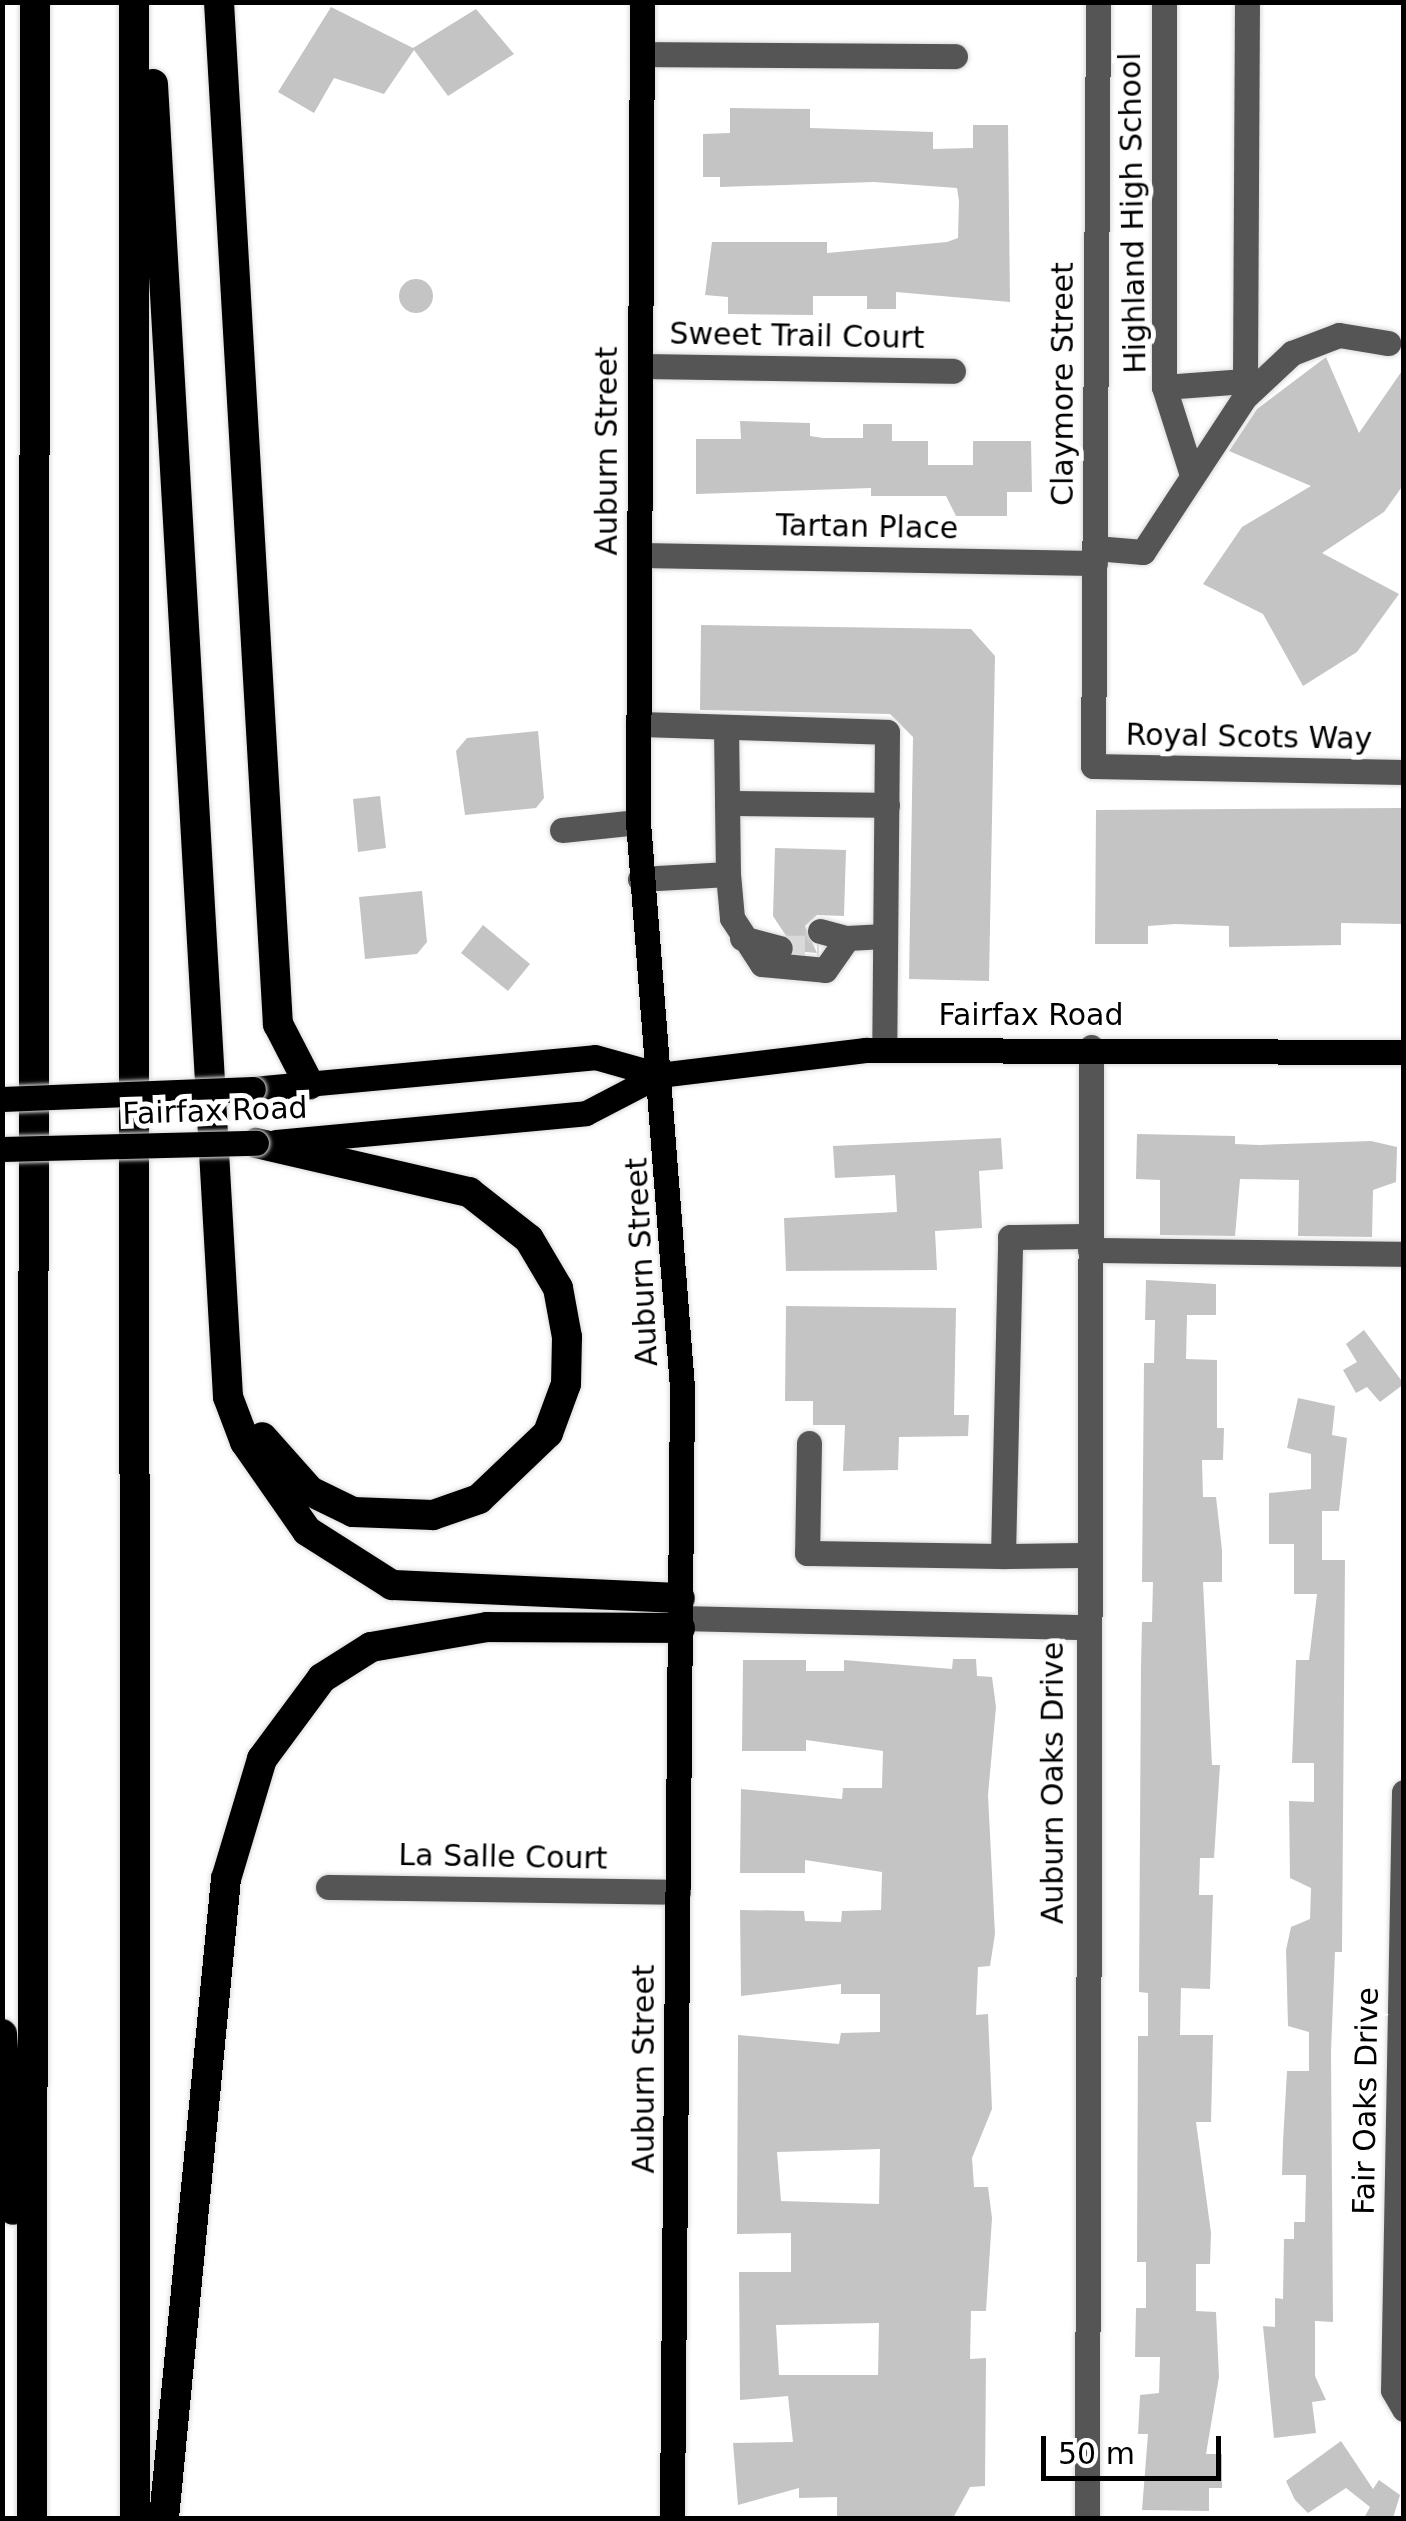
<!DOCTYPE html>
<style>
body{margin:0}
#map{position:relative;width:1406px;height:2521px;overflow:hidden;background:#fff;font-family:"DejaVu Sans",sans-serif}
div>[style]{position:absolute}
.building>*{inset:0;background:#c4c4c4}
.round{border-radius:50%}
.minor-tunnel>*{height:25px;margin-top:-12.5px;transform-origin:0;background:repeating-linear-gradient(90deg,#d9d9d9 0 25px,transparent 0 37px)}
.roads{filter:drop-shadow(0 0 2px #dbdbdb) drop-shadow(0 0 2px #dbdbdb)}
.minor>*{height:25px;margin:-12.5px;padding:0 12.5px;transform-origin:12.5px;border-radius:12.5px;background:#555}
.major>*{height:25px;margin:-12.5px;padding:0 12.5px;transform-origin:12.5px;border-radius:12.5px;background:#000}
.highway>*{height:30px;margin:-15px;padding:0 15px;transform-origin:15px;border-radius:15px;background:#000}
.bridges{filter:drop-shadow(0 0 2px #dbdbdb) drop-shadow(0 0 2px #dbdbdb)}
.major-bridge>*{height:25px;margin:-12.5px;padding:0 12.5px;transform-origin:12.5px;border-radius:12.5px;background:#000}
span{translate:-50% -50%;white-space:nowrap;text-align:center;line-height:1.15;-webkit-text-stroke:10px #fff;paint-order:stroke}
.street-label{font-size:30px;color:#000}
.frame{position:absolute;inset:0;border:5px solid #000;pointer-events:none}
.scale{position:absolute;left:1041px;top:2436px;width:180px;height:45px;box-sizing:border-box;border:5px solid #000;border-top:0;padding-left:12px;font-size:30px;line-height:35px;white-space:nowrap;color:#000;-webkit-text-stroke:8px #fff;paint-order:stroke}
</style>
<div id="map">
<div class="building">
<div style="clip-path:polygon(331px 7px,413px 48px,476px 9px,514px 54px,448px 96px,414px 50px,384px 94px,334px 78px,314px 113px,278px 92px)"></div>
<div style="clip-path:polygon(730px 108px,810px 109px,810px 128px,933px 132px,933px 149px,973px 148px,973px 125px,1008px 125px,1010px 302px,896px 292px,896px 309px,867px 309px,867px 296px,813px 296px,813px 315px,728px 314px,728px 297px,705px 295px,712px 242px,827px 242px,827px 253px,947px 242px,958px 238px,959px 201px,957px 188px,874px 182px,720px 187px,720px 177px,703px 177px,703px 134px,730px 133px)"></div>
<div class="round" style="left:399px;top:279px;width:34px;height:34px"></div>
<div style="clip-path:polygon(1326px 357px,1359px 433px,1404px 368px,1404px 484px,1384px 512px,1322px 553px,1399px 594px,1357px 652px,1303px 686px,1263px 614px,1203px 584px,1242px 527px,1311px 486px,1229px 451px,1257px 409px)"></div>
<div style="clip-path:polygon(740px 421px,810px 423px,810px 436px,823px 438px,863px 438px,863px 424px,892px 424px,892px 441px,928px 441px,928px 465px,973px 465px,973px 441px,1031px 441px,1032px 492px,1007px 492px,1007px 516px,956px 516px,946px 496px,871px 496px,871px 488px,696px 494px,696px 439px,741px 439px)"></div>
<div style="clip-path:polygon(701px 625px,971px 629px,995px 656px,989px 981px,909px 979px,913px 737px,890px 714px,700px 710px)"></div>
<div style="clip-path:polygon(538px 731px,544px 798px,536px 808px,465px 815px,456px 751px,467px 738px)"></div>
<div style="clip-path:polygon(380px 796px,386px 848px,358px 852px,353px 799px)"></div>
<div style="clip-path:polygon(1404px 808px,1404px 924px,1341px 923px,1341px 945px,1229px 947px,1229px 926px,1175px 924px,1148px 926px,1148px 944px,1095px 944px,1096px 810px)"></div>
<div style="clip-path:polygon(775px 848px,846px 850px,844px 916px,817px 915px,805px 926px,817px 953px,796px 951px,773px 916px)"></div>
<div style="clip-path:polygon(422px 891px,427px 942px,417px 954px,365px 959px,359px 897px)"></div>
<div style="clip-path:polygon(483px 925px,530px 964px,508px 991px,461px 953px)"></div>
<div style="clip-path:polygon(1137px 1134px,1235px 1136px,1235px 1144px,1259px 1145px,1371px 1141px,1397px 1147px,1396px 1182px,1373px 1190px,1372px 1237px,1298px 1236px,1299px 1180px,1240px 1179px,1235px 1236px,1160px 1235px,1160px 1180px,1136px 1179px)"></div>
<div style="clip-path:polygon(1001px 1138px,1003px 1169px,979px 1171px,982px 1228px,935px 1231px,937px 1270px,786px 1271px,784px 1218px,897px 1212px,895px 1175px,835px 1178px,833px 1146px)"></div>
<div style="clip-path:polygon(1146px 1280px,1216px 1284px,1216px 1315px,1187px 1315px,1186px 1359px,1217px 1360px,1217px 1428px,1224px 1428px,1223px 1460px,1202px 1460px,1203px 1497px,1216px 1497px,1222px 1550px,1222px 1582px,1203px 1582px,1212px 1765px,1220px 1765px,1214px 1858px,1200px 1858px,1199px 1895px,1213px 1895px,1210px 1989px,1181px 1988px,1180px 2035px,1213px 2035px,1211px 2122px,1196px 2122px,1211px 2233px,1210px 2264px,1196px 2264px,1196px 2311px,1216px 2312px,1219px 2377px,1206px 2454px,1222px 2454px,1222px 2488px,1209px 2488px,1209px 2511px,1142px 2510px,1148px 2434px,1138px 2434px,1140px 2395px,1159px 2393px,1160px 2357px,1135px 2357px,1136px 2308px,1146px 2308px,1146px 2262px,1137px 2262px,1138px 2036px,1148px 2036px,1148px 1993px,1139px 1992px,1141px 1666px,1142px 1622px,1152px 1622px,1153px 1582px,1142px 1582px,1144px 1363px,1154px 1363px,1155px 1320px,1145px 1320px)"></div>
<div style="clip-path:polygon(786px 1306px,956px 1308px,954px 1415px,969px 1415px,968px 1436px,899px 1437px,898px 1470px,843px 1471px,845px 1425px,813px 1425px,813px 1401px,785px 1401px)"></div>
<div style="clip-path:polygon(1364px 1330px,1404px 1384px,1380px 1402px,1367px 1387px,1356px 1393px,1343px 1370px,1357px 1362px,1346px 1344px)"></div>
<div style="clip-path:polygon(1298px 1398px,1335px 1406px,1332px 1435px,1347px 1438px,1339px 1511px,1322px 1511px,1322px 1560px,1345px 1560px,1342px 1952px,1335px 1952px,1331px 2052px,1333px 2322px,1315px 2321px,1315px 2376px,1326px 2400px,1312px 2402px,1316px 2433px,1274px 2438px,1263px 2326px,1275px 2327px,1275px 2298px,1283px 2299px,1284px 2239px,1294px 2239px,1294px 2222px,1305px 2222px,1306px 2175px,1282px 2175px,1283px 2141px,1287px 2071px,1309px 2071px,1309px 2032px,1288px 2026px,1286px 1950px,1291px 1927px,1310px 1919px,1311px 1888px,1290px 1878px,1289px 1801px,1314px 1802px,1314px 1763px,1292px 1763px,1296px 1660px,1309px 1660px,1317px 1594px,1294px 1594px,1294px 1544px,1269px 1544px,1269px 1493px,1311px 1489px,1311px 1454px,1287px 1448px)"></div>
<div style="clip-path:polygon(evenodd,953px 1659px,976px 1659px,977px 1676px,992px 1677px,996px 1707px,988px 1795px,995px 1934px,990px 1966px,978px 1967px,976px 2015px,988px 2014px,992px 2109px,972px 2158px,974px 2187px,988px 2187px,992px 2218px,986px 2311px,971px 2311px,970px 2359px,986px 2358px,985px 2486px,970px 2487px,953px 2518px,837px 2518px,837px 2497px,799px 2498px,799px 2488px,738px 2505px,733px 2443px,793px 2442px,788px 2396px,740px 2400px,739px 2272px,791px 2272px,791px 2233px,737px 2234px,738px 2035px,839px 2044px,841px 2033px,880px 2032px,880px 1994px,841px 1994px,841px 1984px,741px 1996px,740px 1910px,804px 1911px,805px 1921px,841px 1922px,842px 1911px,881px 1910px,882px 1872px,805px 1860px,805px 1873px,740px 1873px,741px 1789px,842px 1799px,843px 1788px,882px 1788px,883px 1751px,806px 1740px,806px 1751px,742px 1751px,743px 1660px,806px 1660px,806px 1671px,844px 1671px,844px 1660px,952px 1669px,953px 1659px,880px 2149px,879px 2204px,781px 2201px,777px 2152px,880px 2149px,953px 1659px,879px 2323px,878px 2375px,779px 2375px,776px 2325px,879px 2323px)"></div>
<div style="clip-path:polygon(1341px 2441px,1373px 2489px,1379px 2480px,1400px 2495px,1393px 2518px,1364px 2518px,1370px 2507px,1346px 2488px,1308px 2513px,1295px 2500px,1286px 2481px)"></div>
</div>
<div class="minor-tunnel">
<div style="left:780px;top:948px;width:39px;rotate:-1deg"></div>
</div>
<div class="roads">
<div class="minor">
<div style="left:1098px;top:2px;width:764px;rotate:90.37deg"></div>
<div style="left:1093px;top:766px;width:311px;rotate:1.1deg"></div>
<div style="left:1164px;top:2px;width:385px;rotate:90deg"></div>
<div style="left:1164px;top:387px;width:89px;rotate:72.4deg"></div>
<div style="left:642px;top:54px;width:313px;rotate:0.4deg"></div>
<div style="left:640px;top:366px;width:313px;rotate:0.9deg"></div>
<div style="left:1164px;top:387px;width:81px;rotate:-4.2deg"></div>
<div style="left:1245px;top:381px;width:379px;rotate:-89.7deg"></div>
<div style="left:1095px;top:548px;width:48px;rotate:4.8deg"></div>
<div style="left:1143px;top:552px;width:184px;rotate:-56.7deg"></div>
<div style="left:1244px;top:398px;width:66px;rotate:-43.2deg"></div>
<div style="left:1292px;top:353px;width:50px;rotate:-21deg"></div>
<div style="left:1339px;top:335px;width:50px;rotate:9.3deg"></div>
<div style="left:639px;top:555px;width:456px;rotate:1deg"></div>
<div style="left:638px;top:724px;width:249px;rotate:1.8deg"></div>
<div style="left:887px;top:732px;width:317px;rotate:90.5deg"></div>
<div style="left:726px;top:727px;width:76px;rotate:89.2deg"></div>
<div style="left:562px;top:830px;width:76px;rotate:-6deg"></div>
<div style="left:728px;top:874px;width:44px;rotate:84.8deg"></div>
<div style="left:732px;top:918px;width:55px;rotate:56.9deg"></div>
<div style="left:762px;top:964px;width:63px;rotate:5.4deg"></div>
<div style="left:825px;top:970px;width:39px;rotate:-55deg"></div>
<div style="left:847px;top:938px;width:38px;rotate:-3deg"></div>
<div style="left:640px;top:879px;width:88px;rotate:-3.3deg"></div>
<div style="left:728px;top:874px;width:71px;rotate:-90.8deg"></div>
<div style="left:727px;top:803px;width:160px;rotate:0.7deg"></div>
<div style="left:820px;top:931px;width:28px;rotate:15deg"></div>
<div style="left:742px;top:938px;width:39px;rotate:15deg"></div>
<div style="left:1090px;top:1250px;width:314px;rotate:0.7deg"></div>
<div style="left:809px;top:1443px;width:110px;rotate:91deg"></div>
<div style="left:807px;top:1553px;width:196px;rotate:0.9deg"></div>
<div style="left:1003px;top:1556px;width:319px;rotate:-88.7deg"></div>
<div style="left:1010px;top:1237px;width:80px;rotate:-0.7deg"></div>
<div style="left:1003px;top:1556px;width:84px;rotate:-0.7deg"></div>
<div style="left:680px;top:1618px;width:407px;rotate:1.3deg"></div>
<div style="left:1404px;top:1792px;width:598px;rotate:91.05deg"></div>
<div style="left:1393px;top:2390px;width:22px;rotate:60deg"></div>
<div style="left:328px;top:1887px;width:350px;rotate:0.8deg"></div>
<div style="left:1087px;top:2518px;width:1471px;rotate:-89.84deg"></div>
</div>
<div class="major">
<div style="left:642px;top:2px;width:820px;rotate:90.28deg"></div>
<div style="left:638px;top:822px;width:567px;rotate:85.55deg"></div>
<div style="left:682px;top:1387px;width:1131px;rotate:90.51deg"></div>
<div style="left:253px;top:1089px;width:343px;rotate:-5.3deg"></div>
<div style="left:595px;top:1057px;width:66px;rotate:15.7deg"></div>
<div style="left:276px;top:1142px;width:311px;rotate:-5.3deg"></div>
<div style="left:586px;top:1113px;width:82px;rotate:-27.5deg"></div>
<div style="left:659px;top:1075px;width:208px;rotate:-6.9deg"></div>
<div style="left:865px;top:1050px;width:539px;rotate:0.21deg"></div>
</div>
<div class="highway">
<div style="left:134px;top:2px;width:2516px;rotate:89.98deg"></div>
<div style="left:219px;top:2px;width:1024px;rotate:86.7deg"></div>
<div style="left:278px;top:1024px;width:68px;rotate:62.7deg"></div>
<div style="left:153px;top:84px;width:1315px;rotate:86.73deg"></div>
<div style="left:228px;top:1397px;width:48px;rotate:69.3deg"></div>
<div style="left:245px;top:1442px;width:108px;rotate:55.1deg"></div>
<div style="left:307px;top:1531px;width:101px;rotate:32.4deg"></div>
<div style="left:392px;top:1585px;width:288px;rotate:2.6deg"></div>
<div style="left:256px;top:1143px;width:219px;rotate:13deg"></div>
<div style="left:469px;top:1192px;width:76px;rotate:38.1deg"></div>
<div style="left:529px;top:1239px;width:57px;rotate:59.4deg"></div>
<div style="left:558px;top:1288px;width:50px;rotate:79.6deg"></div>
<div style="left:567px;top:1337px;width:47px;rotate:91.2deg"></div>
<div style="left:566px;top:1384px;width:52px;rotate:110.2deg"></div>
<div style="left:548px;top:1433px;width:95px;rotate:136.3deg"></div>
<div style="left:479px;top:1499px;width:49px;rotate:160.8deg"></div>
<div style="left:433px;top:1515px;width:80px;rotate:-177.9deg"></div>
<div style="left:353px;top:1512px;width:48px;rotate:-154deg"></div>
<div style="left:310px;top:1491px;width:72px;rotate:-131.6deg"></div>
<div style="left:2px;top:2034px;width:176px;rotate:86.4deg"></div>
<div style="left:32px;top:2518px;width:2516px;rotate:-89.93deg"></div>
<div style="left:164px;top:2518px;width:642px;rotate:-84.46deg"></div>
<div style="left:226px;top:1879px;width:125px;rotate:-73.3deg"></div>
<div style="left:262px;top:1759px;width:101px;rotate:-53.5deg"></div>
<div style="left:322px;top:1678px;width:58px;rotate:-32.3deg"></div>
<div style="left:371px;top:1647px;width:118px;rotate:-9.8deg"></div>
<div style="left:487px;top:1627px;width:193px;rotate:0.3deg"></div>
</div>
</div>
<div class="bridges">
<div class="major-bridge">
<div style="left:2px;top:1099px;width:251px;rotate:-2.3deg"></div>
<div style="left:2px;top:1149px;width:254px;rotate:-1.4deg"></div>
</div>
</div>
<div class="street-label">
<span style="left:1133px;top:213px;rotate:-91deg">Highland High School</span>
<span style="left:797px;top:336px;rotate:1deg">Sweet Trail Court</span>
<span style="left:1063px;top:384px;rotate:-90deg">Claymore Street</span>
<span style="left:607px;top:451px;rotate:-90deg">Auburn Street</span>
<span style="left:867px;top:527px;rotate:1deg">Tartan Place</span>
<span style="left:1249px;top:737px;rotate:1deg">Royal Scots Way</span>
<span style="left:1031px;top:1015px">Fairfax Road</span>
<span style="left:215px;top:1111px;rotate:-2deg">Fairfax Road</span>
<span style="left:642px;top:1262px;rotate:-93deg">Auburn Street</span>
<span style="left:1053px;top:1783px;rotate:-90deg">Auburn Oaks Drive</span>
<span style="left:503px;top:1857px;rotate:1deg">La Salle Court</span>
<span style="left:644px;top:2069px;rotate:-90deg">Auburn Street</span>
<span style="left:1366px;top:2101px;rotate:-89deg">Fair Oaks Drive</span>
</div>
<div class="frame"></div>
<div class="scale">50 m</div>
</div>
